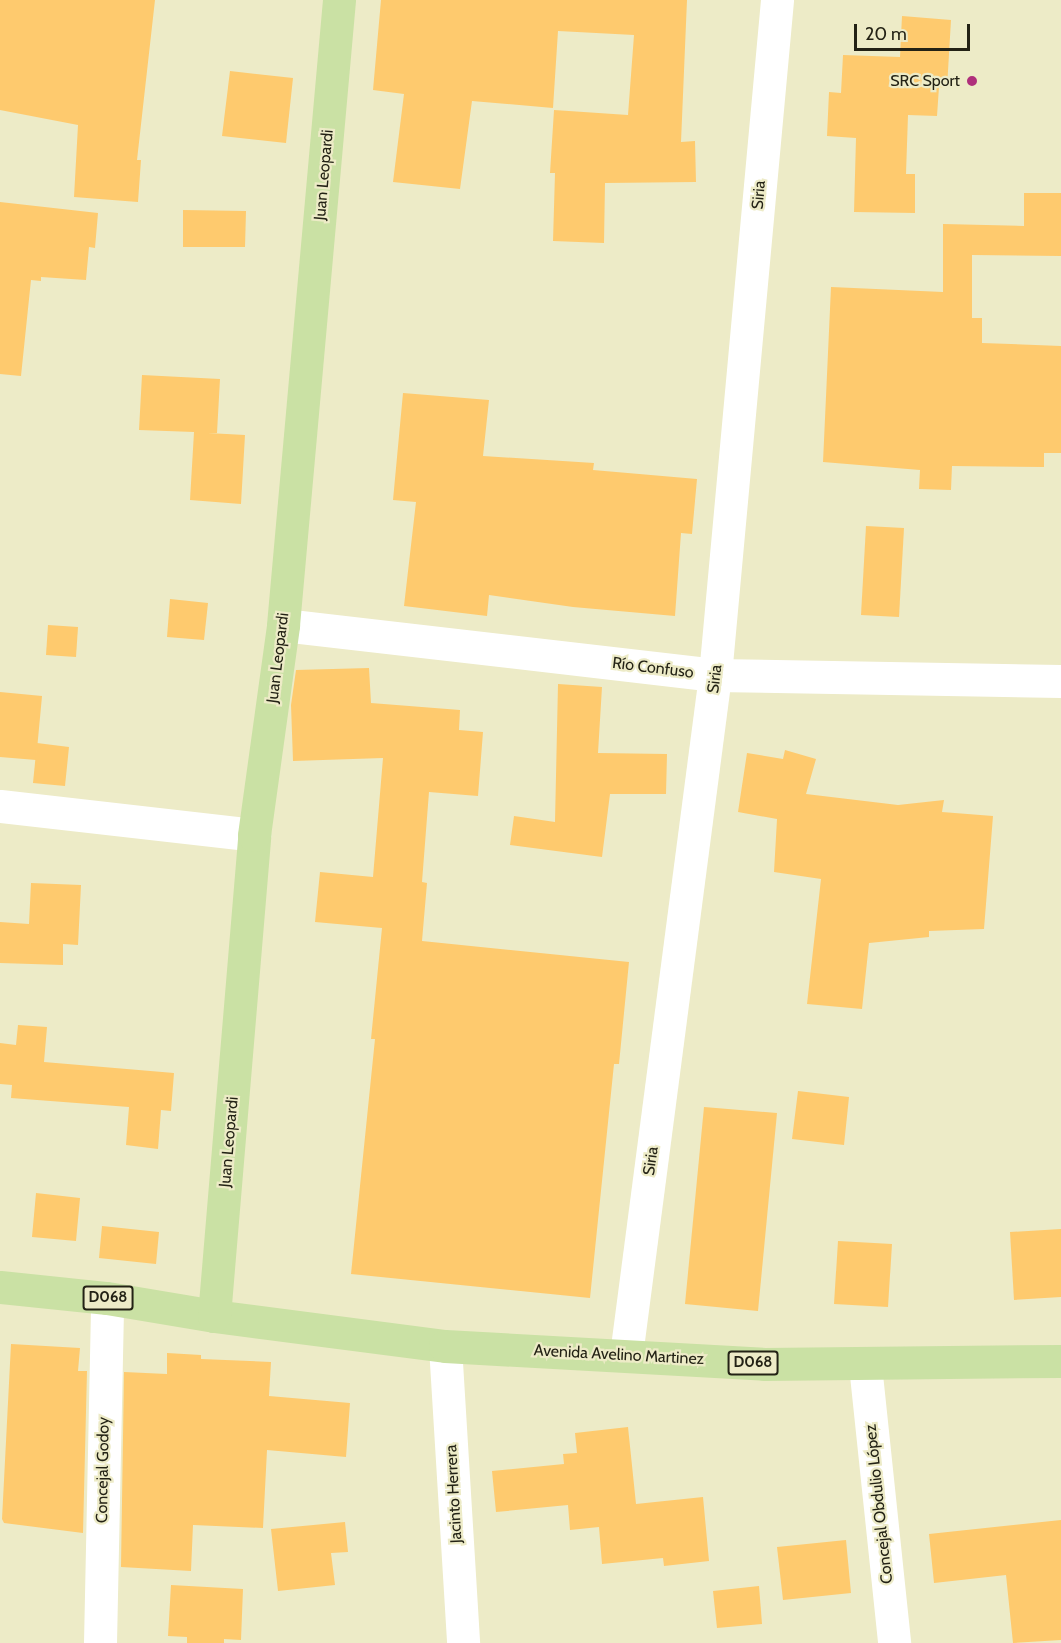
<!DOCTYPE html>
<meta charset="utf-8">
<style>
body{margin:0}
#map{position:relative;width:1061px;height:1643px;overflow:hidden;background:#edebc7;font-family:Cabin,sans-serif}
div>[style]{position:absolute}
.building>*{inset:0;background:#feca6e}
.minor>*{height:33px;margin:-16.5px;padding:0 16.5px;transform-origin:16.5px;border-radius:16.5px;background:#fff}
.major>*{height:33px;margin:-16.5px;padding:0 16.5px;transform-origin:16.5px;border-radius:16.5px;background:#cae1a4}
.dots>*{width:16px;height:16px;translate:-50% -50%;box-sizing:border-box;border:3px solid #edebc7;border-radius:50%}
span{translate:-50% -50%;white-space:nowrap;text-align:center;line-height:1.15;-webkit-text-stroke:4.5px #edebc7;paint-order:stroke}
.shield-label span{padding:2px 4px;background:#edebc7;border:2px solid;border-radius:4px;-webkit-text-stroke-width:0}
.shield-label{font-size:15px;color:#232215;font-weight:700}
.poi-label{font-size:16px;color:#232215}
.right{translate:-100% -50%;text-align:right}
.street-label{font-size:16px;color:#232215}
.scale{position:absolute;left:854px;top:24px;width:116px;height:27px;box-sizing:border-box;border:3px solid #232215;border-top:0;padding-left:8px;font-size:18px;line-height:21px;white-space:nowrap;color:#232215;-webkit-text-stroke:4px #edebc7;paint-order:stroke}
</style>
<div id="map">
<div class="building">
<div style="clip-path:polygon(0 0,155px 0,137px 160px,141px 160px,138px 202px,74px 197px,78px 125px,0 110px)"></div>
<div style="clip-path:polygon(381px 0,687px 0,681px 142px,695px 141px,696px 182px,605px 183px,604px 243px,553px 241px,555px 173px,550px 173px,554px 110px,628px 115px,634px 35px,558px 31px,553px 108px,472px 101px,460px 189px,393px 182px,404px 94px,373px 90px)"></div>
<div style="clip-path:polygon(902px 16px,951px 20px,947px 88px,939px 87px,937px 116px,908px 115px,906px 174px,915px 174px,915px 213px,854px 212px,856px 138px,827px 136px,829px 92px,841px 93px,843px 55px,900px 57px)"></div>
<div style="clip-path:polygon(230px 71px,293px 78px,286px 143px,222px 136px)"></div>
<div style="clip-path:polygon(1024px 193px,1061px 193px,1061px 256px,972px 255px,972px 318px,982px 318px,982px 343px,1061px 346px,1061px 453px,1044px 453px,1044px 467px,952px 466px,951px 490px,919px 489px,920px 470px,823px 462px,831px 287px,943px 292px,943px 224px,1024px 226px)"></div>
<div style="clip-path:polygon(0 202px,98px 213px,95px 248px,89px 247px,86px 280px,41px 277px,41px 281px,31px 280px,21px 376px,0 374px)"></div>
<div style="clip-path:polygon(183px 210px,246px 211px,245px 247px,183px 247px)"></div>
<div style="clip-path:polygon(142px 375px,220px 379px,217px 433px,208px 433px,245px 435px,241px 504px,190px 500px,194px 432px,139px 430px)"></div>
<div style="clip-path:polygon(403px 393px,489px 400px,483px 456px,594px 463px,593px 470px,697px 479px,692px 534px,681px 533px,675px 616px,573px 607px,489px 595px,487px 616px,404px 606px,416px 502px,393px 500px)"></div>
<div style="clip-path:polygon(866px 526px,904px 528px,899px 617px,861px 615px)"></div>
<div style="clip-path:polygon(170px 599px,208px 603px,204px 640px,167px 637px)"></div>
<div style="clip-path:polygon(48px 625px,78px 627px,76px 657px,46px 655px)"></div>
<div style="clip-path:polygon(369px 668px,371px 703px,460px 710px,459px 730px,483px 732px,478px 796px,429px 792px,422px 882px,427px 883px,422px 941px,629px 962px,619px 1064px,614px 1064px,590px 1298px,351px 1274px,375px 1039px,371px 1039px,382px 928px,315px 922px,320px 872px,373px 877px,383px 758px,293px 761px,291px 705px,296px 670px)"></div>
<div style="clip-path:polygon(558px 684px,602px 687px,598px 753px,667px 754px,666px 794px,610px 794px,602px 857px,510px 845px,514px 816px,555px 822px)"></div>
<div style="clip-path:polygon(0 692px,42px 696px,36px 760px,0 757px)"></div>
<div style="clip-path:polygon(37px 743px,69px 747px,65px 786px,33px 783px)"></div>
<div style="clip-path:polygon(785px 750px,816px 759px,806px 794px,898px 805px,944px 800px,942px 812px,993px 816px,984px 929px,929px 931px,929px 937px,869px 943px,862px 1009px,807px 1004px,821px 879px,774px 872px,777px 819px,738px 812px,747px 753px,783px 759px)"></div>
<div style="clip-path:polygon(31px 883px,81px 885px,78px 945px,63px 944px,63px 965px,0 963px,0 922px,29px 924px)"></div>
<div style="clip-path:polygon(18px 1025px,47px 1027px,44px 1062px,174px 1073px,171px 1111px,161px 1110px,158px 1149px,126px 1145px,129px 1107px,11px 1098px,12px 1085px,0 1084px,0 1043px,16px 1045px)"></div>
<div style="clip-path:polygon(798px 1091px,849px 1097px,844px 1145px,792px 1139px)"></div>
<div style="clip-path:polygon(704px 1107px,777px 1113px,758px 1311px,685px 1304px)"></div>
<div style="clip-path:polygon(36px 1193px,80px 1198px,76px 1241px,32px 1237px)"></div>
<div style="clip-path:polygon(102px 1226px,159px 1232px,156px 1264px,99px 1258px)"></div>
<div style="clip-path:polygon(1061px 1229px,1061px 1297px,1014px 1300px,1010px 1232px)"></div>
<div style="clip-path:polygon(838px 1241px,892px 1244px,888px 1307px,834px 1304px)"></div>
<div style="clip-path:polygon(11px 1344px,80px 1348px,78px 1371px,87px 1371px,83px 1533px,4px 1523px,2px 1519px)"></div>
<div style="clip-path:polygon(167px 1353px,201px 1355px,201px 1359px,271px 1362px,269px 1396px,350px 1403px,346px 1457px,267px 1450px,263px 1528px,193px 1525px,191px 1571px,121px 1567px,124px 1372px,167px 1374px)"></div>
<div style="clip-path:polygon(628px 1427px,636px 1504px,703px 1497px,709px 1561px,664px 1566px,663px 1558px,602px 1564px,599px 1527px,570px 1530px,568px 1505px,496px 1512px,492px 1471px,564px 1464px,563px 1454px,577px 1453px,575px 1433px)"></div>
<div style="clip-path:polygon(1061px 1520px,1061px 1640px,1013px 1643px,1006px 1575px,934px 1583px,929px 1534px)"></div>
<div style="clip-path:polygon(345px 1522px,348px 1552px,331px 1553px,335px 1585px,278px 1591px,271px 1529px)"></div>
<div style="clip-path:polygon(846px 1540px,851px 1593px,783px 1600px,777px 1547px)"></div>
<div style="clip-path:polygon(171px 1585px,243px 1589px,241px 1640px,224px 1639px,224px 1643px,187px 1643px,187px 1637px,168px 1636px)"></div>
<div style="clip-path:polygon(759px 1586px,762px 1624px,717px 1628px,713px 1591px)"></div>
</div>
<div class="minor">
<div style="left:283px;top:625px;width:435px;rotate:6.6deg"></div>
<div style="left:715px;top:675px;width:346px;rotate:1deg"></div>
<div style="left:0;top:806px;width:256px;rotate:6.5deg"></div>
<div style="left:445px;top:1346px;width:298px;rotate:86.5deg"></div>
<div style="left:626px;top:1355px;width:686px;rotate:-82.54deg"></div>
<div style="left:715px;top:675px;width:678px;rotate:-84.75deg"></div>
<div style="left:865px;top:1365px;width:280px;rotate:84deg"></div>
<div style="left:100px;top:1643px;width:345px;rotate:-88.8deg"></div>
</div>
<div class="major">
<div style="left:0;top:1287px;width:108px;rotate:5.9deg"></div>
<div style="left:107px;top:1298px;width:109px;rotate:9.5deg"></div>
<div style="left:214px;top:1316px;width:233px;rotate:7.4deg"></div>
<div style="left:445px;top:1346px;width:320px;rotate:3.2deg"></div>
<div style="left:764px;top:1364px;width:297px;rotate:-0.6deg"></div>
<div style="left:214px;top:1316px;width:483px;rotate:-85.2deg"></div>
<div style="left:254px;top:835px;width:212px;rotate:-82.1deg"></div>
<div style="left:283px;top:625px;width:628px;rotate:-84.88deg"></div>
</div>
<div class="dots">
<div style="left:972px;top:81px;background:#af2f7b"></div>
</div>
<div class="shield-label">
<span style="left:108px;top:1298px">D068</span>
<span style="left:753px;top:1363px">D068</span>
</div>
<div class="poi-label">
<span class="right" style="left:960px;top:81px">SRC Sport</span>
</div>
<div class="street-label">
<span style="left:324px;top:175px;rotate:-85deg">Juan Leopardi</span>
<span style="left:759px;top:195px;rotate:-85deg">Siria</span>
<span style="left:278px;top:658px;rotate:-83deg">Juan Leopardi</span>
<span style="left:653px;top:668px;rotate:7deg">Río Confuso</span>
<span style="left:715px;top:679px;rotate:-83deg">Siria</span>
<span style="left:229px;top:1142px;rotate:-85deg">Juan Leopardi</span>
<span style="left:651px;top:1161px;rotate:-82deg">Siria</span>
<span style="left:619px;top:1355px;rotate:3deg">Avenida Avelino Martinez</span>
<span style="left:103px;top:1470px;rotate:-89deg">Concejal Godoy</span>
<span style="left:454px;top:1494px;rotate:-93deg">Jacinto Herrera</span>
<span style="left:879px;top:1504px;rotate:-96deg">Concejal Obdulio López</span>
</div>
<div class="scale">20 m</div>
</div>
